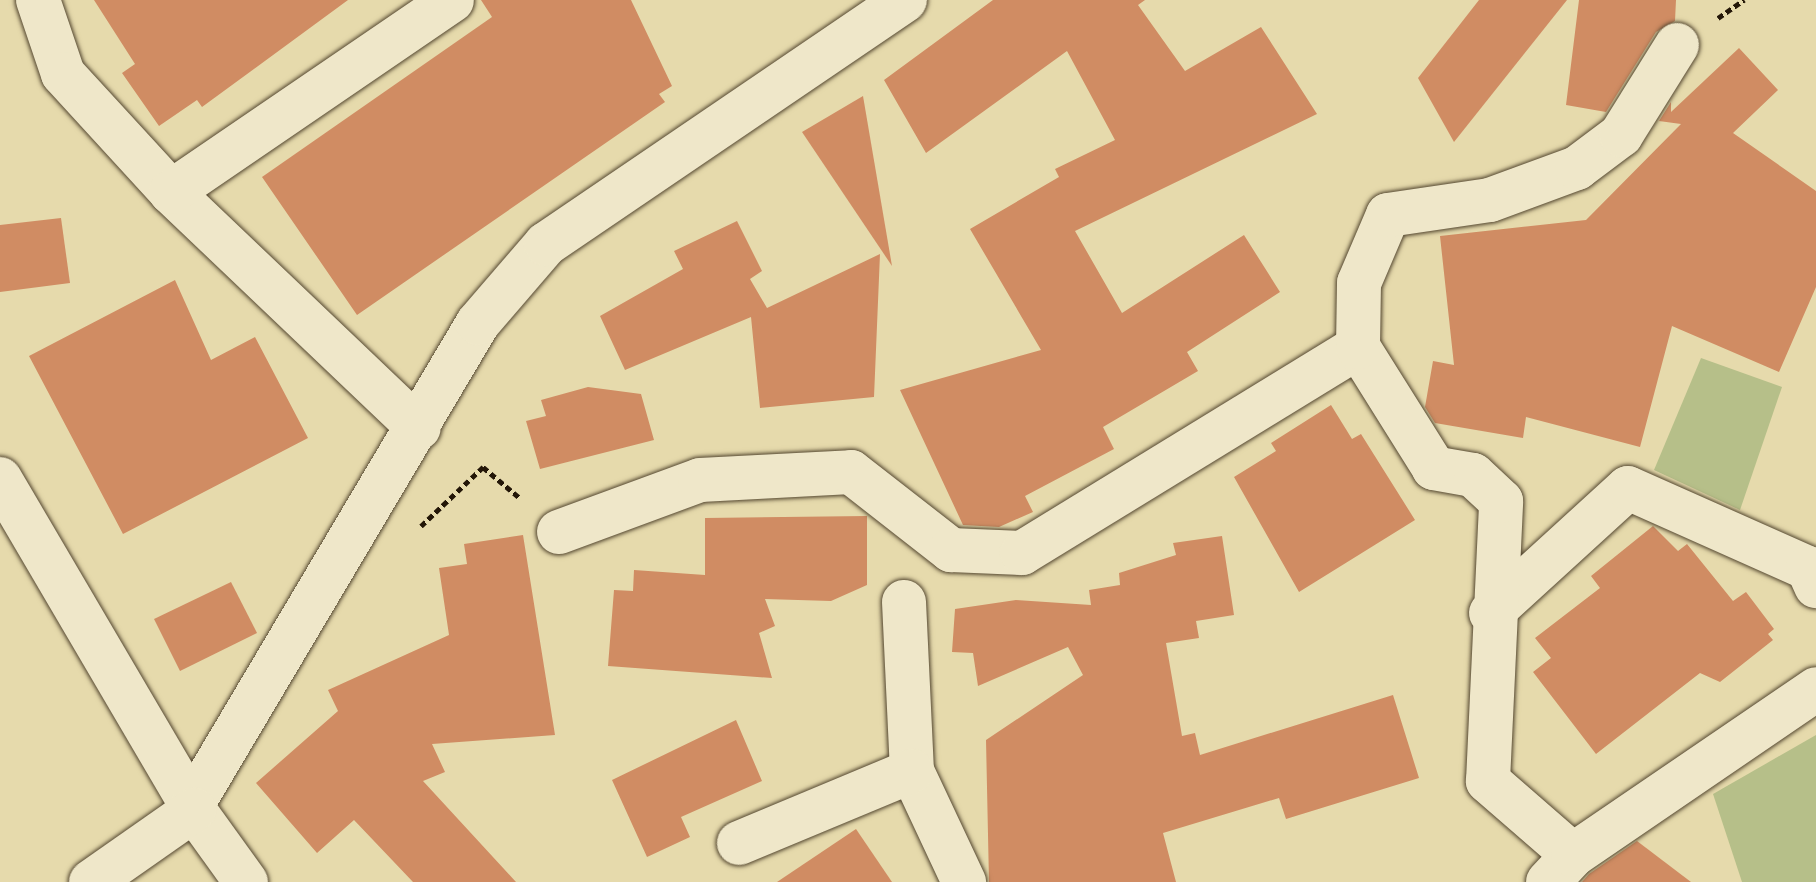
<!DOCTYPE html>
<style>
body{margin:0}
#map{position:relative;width:1816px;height:882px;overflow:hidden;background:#e6daac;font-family:"Gentium Book Plus",serif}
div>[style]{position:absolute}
.green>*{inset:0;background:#b6bf89}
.building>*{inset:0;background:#d08c63}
.path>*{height:5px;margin-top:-2.5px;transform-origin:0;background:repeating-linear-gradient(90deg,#231607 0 6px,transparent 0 10px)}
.roads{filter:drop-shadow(0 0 2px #544730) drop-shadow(0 0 2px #544730)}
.minor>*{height:44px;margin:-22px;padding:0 22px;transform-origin:22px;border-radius:22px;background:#efe7c9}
span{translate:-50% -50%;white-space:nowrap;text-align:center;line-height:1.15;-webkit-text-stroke:6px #efe7c9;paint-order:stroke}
</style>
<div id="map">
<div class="green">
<div style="clip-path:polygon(1701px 358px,1782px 387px,1740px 510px,1654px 470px)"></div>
<div style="clip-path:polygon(1816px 735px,1816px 882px,1742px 882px,1713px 794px)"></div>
</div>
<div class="building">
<div style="clip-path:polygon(94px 0,348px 0,202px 107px,197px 100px,159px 126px,122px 73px,135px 64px)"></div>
<div style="clip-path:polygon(481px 0,631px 0,672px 86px,659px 94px,665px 102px,357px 315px,262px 177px,492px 17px)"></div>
<div style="clip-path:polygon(993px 0,1145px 0,1138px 5px,1185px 71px,1261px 27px,1317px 114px,1075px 231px,1122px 313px,1244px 235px,1280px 292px,1187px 352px,1198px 371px,1103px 427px,1114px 449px,1025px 496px,1033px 512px,999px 527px,963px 525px,900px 390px,1041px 350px,970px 229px,1059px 177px,1055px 169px,1115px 140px,1067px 51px,926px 153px,884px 80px)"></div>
<div style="clip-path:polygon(1479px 0,1567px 0,1454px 142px,1418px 78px)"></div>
<div style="clip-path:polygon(1579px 0,1676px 0,1675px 21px,1656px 32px,1606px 112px,1566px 105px)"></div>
<div style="clip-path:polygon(1739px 48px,1778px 90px,1733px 133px,1816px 191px,1816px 287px,1779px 372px,1672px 326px,1640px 447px,1526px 417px,1523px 438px,1435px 423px,1425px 407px,1433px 361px,1454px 365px,1440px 236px,1586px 220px,1681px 124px,1659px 121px,1671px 102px,1671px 112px)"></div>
<div style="clip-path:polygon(863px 96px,892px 266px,802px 132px)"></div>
<div style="clip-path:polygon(61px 218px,70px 283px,0 292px,0 225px)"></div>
<div style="clip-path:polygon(737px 221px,762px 271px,750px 279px,767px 308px,880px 254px,874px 397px,760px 408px,751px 317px,625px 370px,600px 316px,683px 269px,674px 251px)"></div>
<div style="clip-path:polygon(175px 280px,211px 360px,255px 337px,308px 438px,123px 534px,29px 356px)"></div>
<div style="clip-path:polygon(588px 387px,641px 394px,654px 440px,540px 469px,526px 421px,546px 416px,541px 400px)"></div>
<div style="clip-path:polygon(1331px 405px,1352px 439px,1361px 434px,1415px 520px,1299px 592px,1234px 477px,1276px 451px,1271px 443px)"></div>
<div style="clip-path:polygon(705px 518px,867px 516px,867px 585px,831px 601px,765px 599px,775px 626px,759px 633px,772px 678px,608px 666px,614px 590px,633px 591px,634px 570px,705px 575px)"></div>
<div style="clip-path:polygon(1653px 526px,1678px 551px,1687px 544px,1733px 601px,1746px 592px,1774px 629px,1768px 634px,1773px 640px,1720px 682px,1700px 673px,1596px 754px,1533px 672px,1551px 658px,1535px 638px,1600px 588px,1591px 576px)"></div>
<div style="clip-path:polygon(523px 535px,555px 735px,432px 744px,445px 772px,423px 781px,516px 882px,413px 882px,354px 820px,317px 853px,256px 783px,338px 711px,328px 690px,449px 635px,439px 568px,467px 564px,464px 544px)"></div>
<div style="clip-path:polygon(1222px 536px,1234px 615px,1196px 621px,1199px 638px,1166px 643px,1182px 736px,1195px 733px,1200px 755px,1393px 695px,1419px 778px,1286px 819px,1279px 798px,1163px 833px,1176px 882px,989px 882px,986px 740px,1083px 675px,1068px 647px,978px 686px,973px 653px,952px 652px,955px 609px,1016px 600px,1091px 605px,1089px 590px,1120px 585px,1119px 573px,1176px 555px,1173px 543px)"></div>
<div style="clip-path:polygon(231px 582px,257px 633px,180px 671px,154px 619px)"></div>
<div style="clip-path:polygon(736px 720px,762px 781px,681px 817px,690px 837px,647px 857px,612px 780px)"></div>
<div style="clip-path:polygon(856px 829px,892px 882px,777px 882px)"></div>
<div style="clip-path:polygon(1637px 841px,1691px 882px,1582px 882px,1589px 874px)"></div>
</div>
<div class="path">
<div style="left:1718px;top:18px;width:32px;rotate:-35deg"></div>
<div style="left:421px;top:526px;width:86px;rotate:-43.6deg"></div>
<div style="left:483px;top:467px;width:48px;rotate:40deg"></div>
</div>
<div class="roads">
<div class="minor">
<div style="left:38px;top:0;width:78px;rotate:71.3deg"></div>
<div style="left:63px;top:74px;width:160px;rotate:47.5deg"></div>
<div style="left:171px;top:192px;width:342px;rotate:43.6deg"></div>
<div style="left:171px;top:192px;width:340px;rotate:-34.3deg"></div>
<div style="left:0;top:479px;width:384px;rotate:59.6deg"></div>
<div style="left:194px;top:810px;width:89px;rotate:54.2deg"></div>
<div style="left:559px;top:532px;width:150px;rotate:-20.2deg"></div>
<div style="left:700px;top:480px;width:151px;rotate:-3deg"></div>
<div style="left:851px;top:472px;width:127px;rotate:38deg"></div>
<div style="left:951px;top:550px;width:71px;rotate:2.4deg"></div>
<div style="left:1022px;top:553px;width:394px;rotate:-31.5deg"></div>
<div style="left:904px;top:602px;width:169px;rotate:87.3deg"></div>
<div style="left:912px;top:771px;width:123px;rotate:64.9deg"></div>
<div style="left:1491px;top:613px;width:185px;rotate:-42.4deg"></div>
<div style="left:1628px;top:488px;width:197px;rotate:24deg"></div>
<div style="left:1808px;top:568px;width:20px;rotate:66deg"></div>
<div style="left:192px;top:805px;width:560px;rotate:-59.32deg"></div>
<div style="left:478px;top:323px;width:104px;rotate:-49.3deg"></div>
<div style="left:546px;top:244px;width:434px;rotate:-34.2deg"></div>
<div style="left:739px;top:843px;width:187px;rotate:-22.6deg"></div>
<div style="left:1573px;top:855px;width:113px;rotate:-139deg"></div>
<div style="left:1488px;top:781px;width:280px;rotate:-87.3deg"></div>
<div style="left:1501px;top:501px;width:38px;rotate:-137deg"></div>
<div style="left:1473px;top:475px;width:40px;rotate:-170deg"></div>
<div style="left:1434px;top:468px;width:143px;rotate:-122.1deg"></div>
<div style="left:1358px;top:347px;width:64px;rotate:-89.1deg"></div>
<div style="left:1359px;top:283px;width:74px;rotate:-66.9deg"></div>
<div style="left:1388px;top:215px;width:103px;rotate:-8.4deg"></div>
<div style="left:1490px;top:200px;width:93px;rotate:-20.2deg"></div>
<div style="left:1577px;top:168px;width:55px;rotate:-36.9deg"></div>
<div style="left:1621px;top:135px;width:106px;rotate:-58.1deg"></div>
<div style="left:91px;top:882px;width:126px;rotate:-35deg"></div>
<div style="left:1548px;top:882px;width:37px;rotate:-47deg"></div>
<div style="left:1573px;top:855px;width:294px;rotate:-34.3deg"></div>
</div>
</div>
</div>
